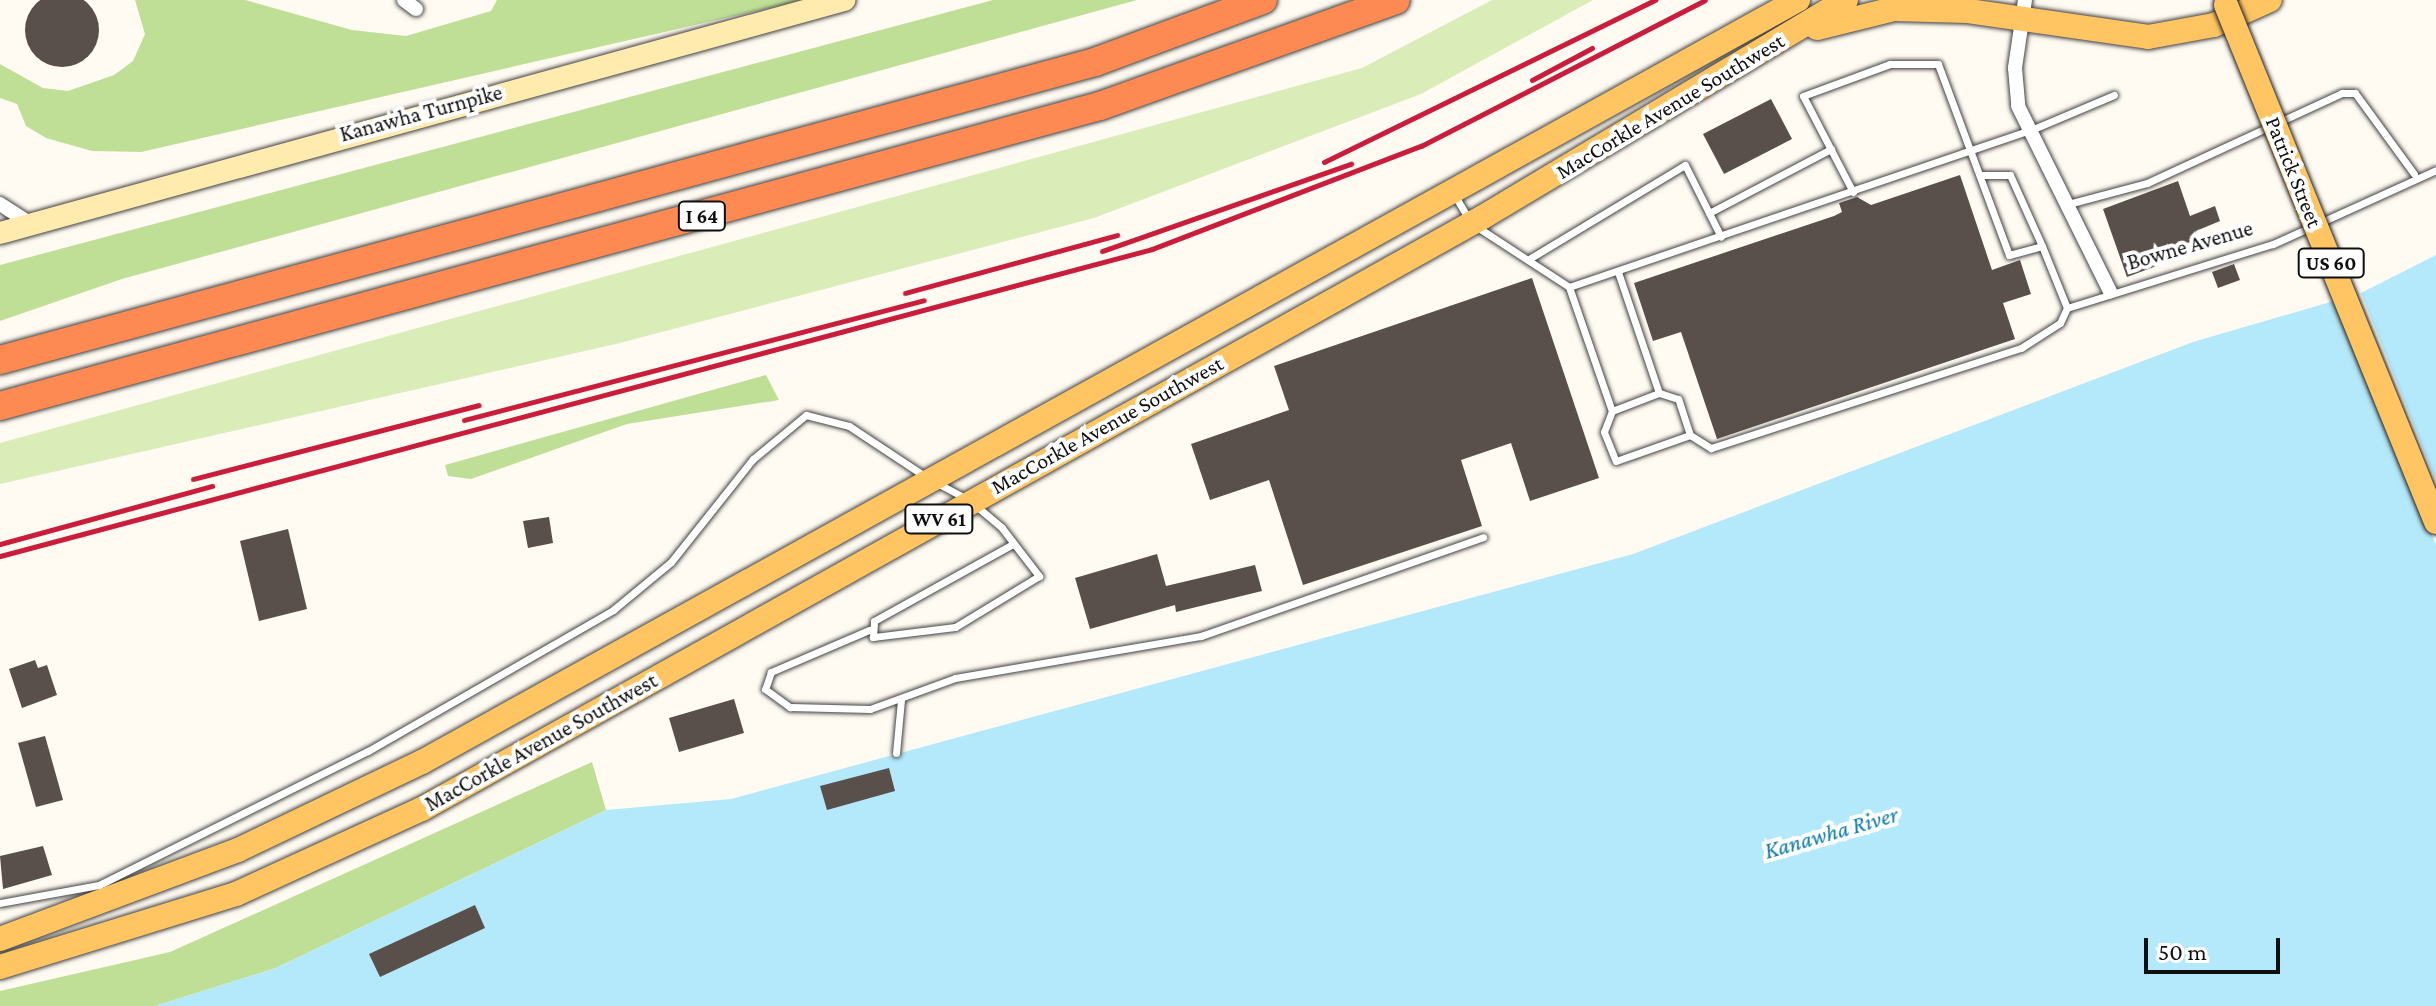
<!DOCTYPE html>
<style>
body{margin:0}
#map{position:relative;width:2436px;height:1006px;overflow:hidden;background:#fffbf2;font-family:"Crimson Pro",serif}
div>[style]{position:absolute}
.green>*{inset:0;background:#daedb8}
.forest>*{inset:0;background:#c0df96}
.water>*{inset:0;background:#b3e9fa}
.pier>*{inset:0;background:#fffbf2}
.building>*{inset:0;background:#594f4b}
.round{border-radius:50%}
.roads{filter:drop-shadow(0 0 2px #424242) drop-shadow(0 0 2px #424242)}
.service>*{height:7px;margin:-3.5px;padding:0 3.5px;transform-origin:3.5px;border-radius:3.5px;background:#fff}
.minor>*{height:14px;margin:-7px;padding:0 7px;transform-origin:7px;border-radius:7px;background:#fff}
.secondary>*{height:22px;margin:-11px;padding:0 11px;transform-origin:11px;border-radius:11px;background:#ffebad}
.primary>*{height:24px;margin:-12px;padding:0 12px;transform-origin:12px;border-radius:12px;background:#ffc562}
.motorway>*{height:28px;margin:-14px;padding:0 14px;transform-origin:14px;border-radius:14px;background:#fd8a52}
.rail>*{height:5px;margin:-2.5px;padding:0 2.5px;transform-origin:2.5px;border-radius:2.5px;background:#ca1d3b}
.bridges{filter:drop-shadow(0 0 2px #202020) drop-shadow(0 0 2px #202020)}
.primary-bridge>*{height:24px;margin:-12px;padding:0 12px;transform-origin:12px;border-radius:12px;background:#ffc562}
span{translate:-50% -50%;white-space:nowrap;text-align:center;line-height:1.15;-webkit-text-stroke:8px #fff;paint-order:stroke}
.shield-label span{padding:2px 6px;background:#fff;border:2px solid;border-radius:6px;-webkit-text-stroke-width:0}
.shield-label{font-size:20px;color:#0f0f0f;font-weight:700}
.street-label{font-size:22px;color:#0f0f0f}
.water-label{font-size:24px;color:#0f7bab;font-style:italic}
.scale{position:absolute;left:2144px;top:938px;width:136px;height:36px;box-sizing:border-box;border:4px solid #0f0f0f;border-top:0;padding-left:10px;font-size:24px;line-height:28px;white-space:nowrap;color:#0f0f0f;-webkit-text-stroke:6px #fff;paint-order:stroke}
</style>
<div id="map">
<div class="green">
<div style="clip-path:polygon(1492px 0,1593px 0,1421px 94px,1094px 218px,620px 343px,0 484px,0 443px,1362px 68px)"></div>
</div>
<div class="forest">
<div style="clip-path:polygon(135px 0,245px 0,352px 30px,406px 36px,491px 11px,497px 0,804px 0,141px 152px,92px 151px,46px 138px,26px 126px,17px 104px,0 98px,0 64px,43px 88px,68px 91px,114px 75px,133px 61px,145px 34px)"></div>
<div style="clip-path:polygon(993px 0,1137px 0,122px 279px,0 321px,0 265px)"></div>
<div style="clip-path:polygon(766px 375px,779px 400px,627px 424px,471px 479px,448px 476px,445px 465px)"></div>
<div style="clip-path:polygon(592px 762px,606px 810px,276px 968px,155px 1006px,0 1006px,0 991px,170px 952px)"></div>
</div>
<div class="water">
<div style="clip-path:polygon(2436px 255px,2436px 1006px,155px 1006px,276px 968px,606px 810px,731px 799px,1633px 554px,2193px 342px,2361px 293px)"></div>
</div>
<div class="pier">
<div style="clip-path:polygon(2361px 293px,2436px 481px,2436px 545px,2338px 299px)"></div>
</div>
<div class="building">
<div class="round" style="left:25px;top:-7px;width:74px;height:74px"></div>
<div style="clip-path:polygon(1771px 99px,1792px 139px,1724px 174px,1703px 134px)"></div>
<div style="clip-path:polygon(1960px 175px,1992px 270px,2020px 260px,2031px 294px,2003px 303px,2015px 339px,1717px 439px,1681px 332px,1653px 341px,1634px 283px,1834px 216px,1842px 212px,1839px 203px,1857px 197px,1871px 205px)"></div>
<div style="clip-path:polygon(2178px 181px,2190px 216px,2215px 206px,2220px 221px,2196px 231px,2202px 249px,2127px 277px,2103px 209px)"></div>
<div style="clip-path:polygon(2234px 264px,2240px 280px,2218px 288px,2212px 272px)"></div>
<div style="clip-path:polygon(1532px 278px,1599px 478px,1530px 501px,1511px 443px,1461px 460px,1482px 526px,1303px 585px,1269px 480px,1210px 500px,1191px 444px,1289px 410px,1274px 366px)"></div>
<div style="clip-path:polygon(549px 517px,553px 543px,528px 548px,523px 521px)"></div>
<div style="clip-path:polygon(288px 529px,307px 609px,259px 621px,240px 541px)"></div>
<div style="clip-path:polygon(1157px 554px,1166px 586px,1255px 565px,1262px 591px,1176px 612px,1175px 605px,1090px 629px,1075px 578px)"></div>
<div style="clip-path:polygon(35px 660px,38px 668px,47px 665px,57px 695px,22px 708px,9px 669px)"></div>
<div style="clip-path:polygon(734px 699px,744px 733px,679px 752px,669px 718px)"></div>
<div style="clip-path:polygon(45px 736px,63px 800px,36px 807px,18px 743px)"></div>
<div style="clip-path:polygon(889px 768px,895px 791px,827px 810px,820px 786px)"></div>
<div style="clip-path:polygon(43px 846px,52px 875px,3px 889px,0 856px)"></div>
<div style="clip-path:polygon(475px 905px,485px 928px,380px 977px,369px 954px)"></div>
</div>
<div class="roads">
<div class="service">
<div style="left:1983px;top:175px;width:27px"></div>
<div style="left:2010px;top:175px;width:78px;rotate:65.7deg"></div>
<div style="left:1853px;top:192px;width:108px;rotate:-117.5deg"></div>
<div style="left:1803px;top:96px;width:93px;rotate:-20.2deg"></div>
<div style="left:1890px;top:64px;width:48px"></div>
<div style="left:1938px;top:64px;width:204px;rotate:69.6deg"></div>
<div style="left:2009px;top:255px;width:34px;rotate:-15deg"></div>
<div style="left:2042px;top:246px;width:67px;rotate:68deg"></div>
<div style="left:2067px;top:308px;width:216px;rotate:-17.3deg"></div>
<div style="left:2273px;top:244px;width:179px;rotate:-24.4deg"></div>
<div style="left:1455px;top:196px;width:31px;rotate:59deg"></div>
<div style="left:1471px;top:223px;width:117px;rotate:33.1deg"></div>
<div style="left:1569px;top:287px;width:488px;rotate:-18.8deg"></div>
<div style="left:2031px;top:130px;width:90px;rotate:-22.9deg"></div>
<div style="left:2072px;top:203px;width:78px;rotate:-14.9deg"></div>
<div style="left:2147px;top:183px;width:215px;rotate:-24.8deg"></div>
<div style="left:2342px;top:93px;width:13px"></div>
<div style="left:2355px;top:93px;width:100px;rotate:53.9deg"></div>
<div style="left:1709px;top:213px;width:138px;rotate:-27.7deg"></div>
<div style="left:1529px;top:259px;width:182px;rotate:-31.1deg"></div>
<div style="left:1685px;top:165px;width:80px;rotate:63.4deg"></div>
<div style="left:1569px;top:287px;width:131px;rotate:70.9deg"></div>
<div style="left:1612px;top:411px;width:22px;rotate:111deg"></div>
<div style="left:1604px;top:432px;width:31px;rotate:68deg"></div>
<div style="left:1616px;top:461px;width:78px;rotate:-19.4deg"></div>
<div style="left:1690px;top:435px;width:38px;rotate:-108deg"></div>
<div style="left:1678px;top:399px;width:20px;rotate:-162deg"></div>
<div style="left:1659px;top:393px;width:128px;rotate:-108.7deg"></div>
<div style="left:1612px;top:411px;width:50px;rotate:-21deg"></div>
<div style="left:1690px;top:435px;width:25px;rotate:32deg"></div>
<div style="left:1711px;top:448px;width:326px;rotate:-17.9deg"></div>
<div style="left:2021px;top:348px;width:46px;rotate:-32.7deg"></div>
<div style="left:2060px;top:323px;width:17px;rotate:-65deg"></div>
<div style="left:937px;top:483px;width:32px;rotate:28deg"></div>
<div style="left:975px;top:505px;width:35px;rotate:40deg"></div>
<div style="left:1002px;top:528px;width:61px;rotate:52.4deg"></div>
<div style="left:1039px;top:576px;width:98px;rotate:148.7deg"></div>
<div style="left:955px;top:627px;width:83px;rotate:173deg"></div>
<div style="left:873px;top:637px;width:16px;rotate:-86deg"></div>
<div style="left:874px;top:621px;width:159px;rotate:-29deg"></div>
<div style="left:869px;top:630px;width:107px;rotate:156.8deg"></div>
<div style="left:771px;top:672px;width:18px;rotate:109deg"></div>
<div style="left:765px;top:689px;width:31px;rotate:36deg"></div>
<div style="left:790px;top:707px;width:80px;rotate:1.4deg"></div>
<div style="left:870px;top:709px;width:90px;rotate:-20deg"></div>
<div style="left:955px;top:678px;width:250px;rotate:-9.7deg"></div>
<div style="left:1201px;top:636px;width:299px;rotate:-19.3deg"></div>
<div style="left:896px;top:753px;width:53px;rotate:-84.6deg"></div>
<div style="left:0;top:903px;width:101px;rotate:-10.3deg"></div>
<div style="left:99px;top:885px;width:301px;rotate:-26.5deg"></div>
<div style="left:368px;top:751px;width:283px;rotate:-29.9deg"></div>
<div style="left:613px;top:610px;width:75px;rotate:-39.6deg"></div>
<div style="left:671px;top:562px;width:132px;rotate:-51.5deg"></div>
<div style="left:753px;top:459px;width:69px;rotate:-39.7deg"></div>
<div style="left:806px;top:415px;width:44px;rotate:14.3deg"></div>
<div style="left:849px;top:426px;width:92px;rotate:33.5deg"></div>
</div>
<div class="minor">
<div style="left:404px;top:0;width:15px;rotate:37deg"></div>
<div style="left:2025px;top:0;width:69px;rotate:98.4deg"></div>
<div style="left:2015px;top:68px;width:38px;rotate:85deg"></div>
<div style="left:2018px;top:106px;width:207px;rotate:63.6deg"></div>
<div style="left:0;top:204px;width:31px;rotate:33deg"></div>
</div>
<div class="secondary">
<div style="left:0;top:233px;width:876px;rotate:-15.43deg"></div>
</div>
<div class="primary">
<div style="left:1817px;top:28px;width:79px;rotate:-13.9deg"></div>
<div style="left:1894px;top:9px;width:74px;rotate:1.5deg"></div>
<div style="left:1968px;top:11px;width:182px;rotate:8.2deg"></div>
<div style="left:2148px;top:37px;width:67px;rotate:-10.3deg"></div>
<div style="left:2214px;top:25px;width:61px;rotate:-24.1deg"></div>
<div style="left:0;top:939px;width:254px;rotate:-20.5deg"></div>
<div style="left:238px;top:850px;width:204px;rotate:-25.6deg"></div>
<div style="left:422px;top:762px;width:1573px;rotate:-28.98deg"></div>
<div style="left:0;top:967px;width:247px;rotate:-17.2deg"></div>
<div style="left:236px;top:894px;width:205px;rotate:-24.6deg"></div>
<div style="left:422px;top:809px;width:1215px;rotate:-29.16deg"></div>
<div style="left:1483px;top:217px;width:423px;rotate:-30.9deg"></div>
</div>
<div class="motorway">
<div style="left:0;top:360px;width:1135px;rotate:-15.22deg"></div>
<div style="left:1095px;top:62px;width:179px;rotate:-20.3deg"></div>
<div style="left:0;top:406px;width:1140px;rotate:-15.26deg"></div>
<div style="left:1100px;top:106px;width:314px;rotate:-19.7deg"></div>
</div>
</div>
<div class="rail">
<div style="left:1532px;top:80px;width:68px;rotate:-28.1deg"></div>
<div style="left:1324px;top:162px;width:369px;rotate:-26.1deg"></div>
<div style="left:1102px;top:251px;width:264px;rotate:-19.3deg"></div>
<div style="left:905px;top:293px;width:220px;rotate:-15.3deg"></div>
<div style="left:464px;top:420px;width:475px;rotate:-14.6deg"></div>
<div style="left:193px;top:479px;width:295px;rotate:-14.5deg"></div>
<div style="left:0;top:544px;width:220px;rotate:-15.3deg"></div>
<div style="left:0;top:556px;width:1192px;rotate:-14.92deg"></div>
<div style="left:1152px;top:249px;width:288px;rotate:-21deg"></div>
<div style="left:1421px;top:146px;width:319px;rotate:-27.2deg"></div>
</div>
<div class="bridges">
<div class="primary-bridge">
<div style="left:2226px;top:5px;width:558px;rotate:67.89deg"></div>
</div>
</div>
<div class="shield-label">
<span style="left:702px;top:216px">I 64</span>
<span style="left:2331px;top:263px">US 60</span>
<span style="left:939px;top:519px">WV 61</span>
</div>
<div class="street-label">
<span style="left:1670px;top:106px;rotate:-31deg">MacCorkle Avenue Southwest</span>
<span style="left:421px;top:113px;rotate:-15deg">Kanawha Turnpike</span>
<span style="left:2294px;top:172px;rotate:68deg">Patrick Street</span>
<span style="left:2190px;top:245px;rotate:-16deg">Bowne Avenue</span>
<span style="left:1107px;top:425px;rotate:-29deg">MacCorkle Avenue Southwest</span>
<span style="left:541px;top:742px;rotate:-29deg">MacCorkle Avenue Southwest</span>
</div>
<div class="water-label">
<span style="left:1831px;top:832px;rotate:-16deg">Kanawha River</span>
</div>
<div class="scale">50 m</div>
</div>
